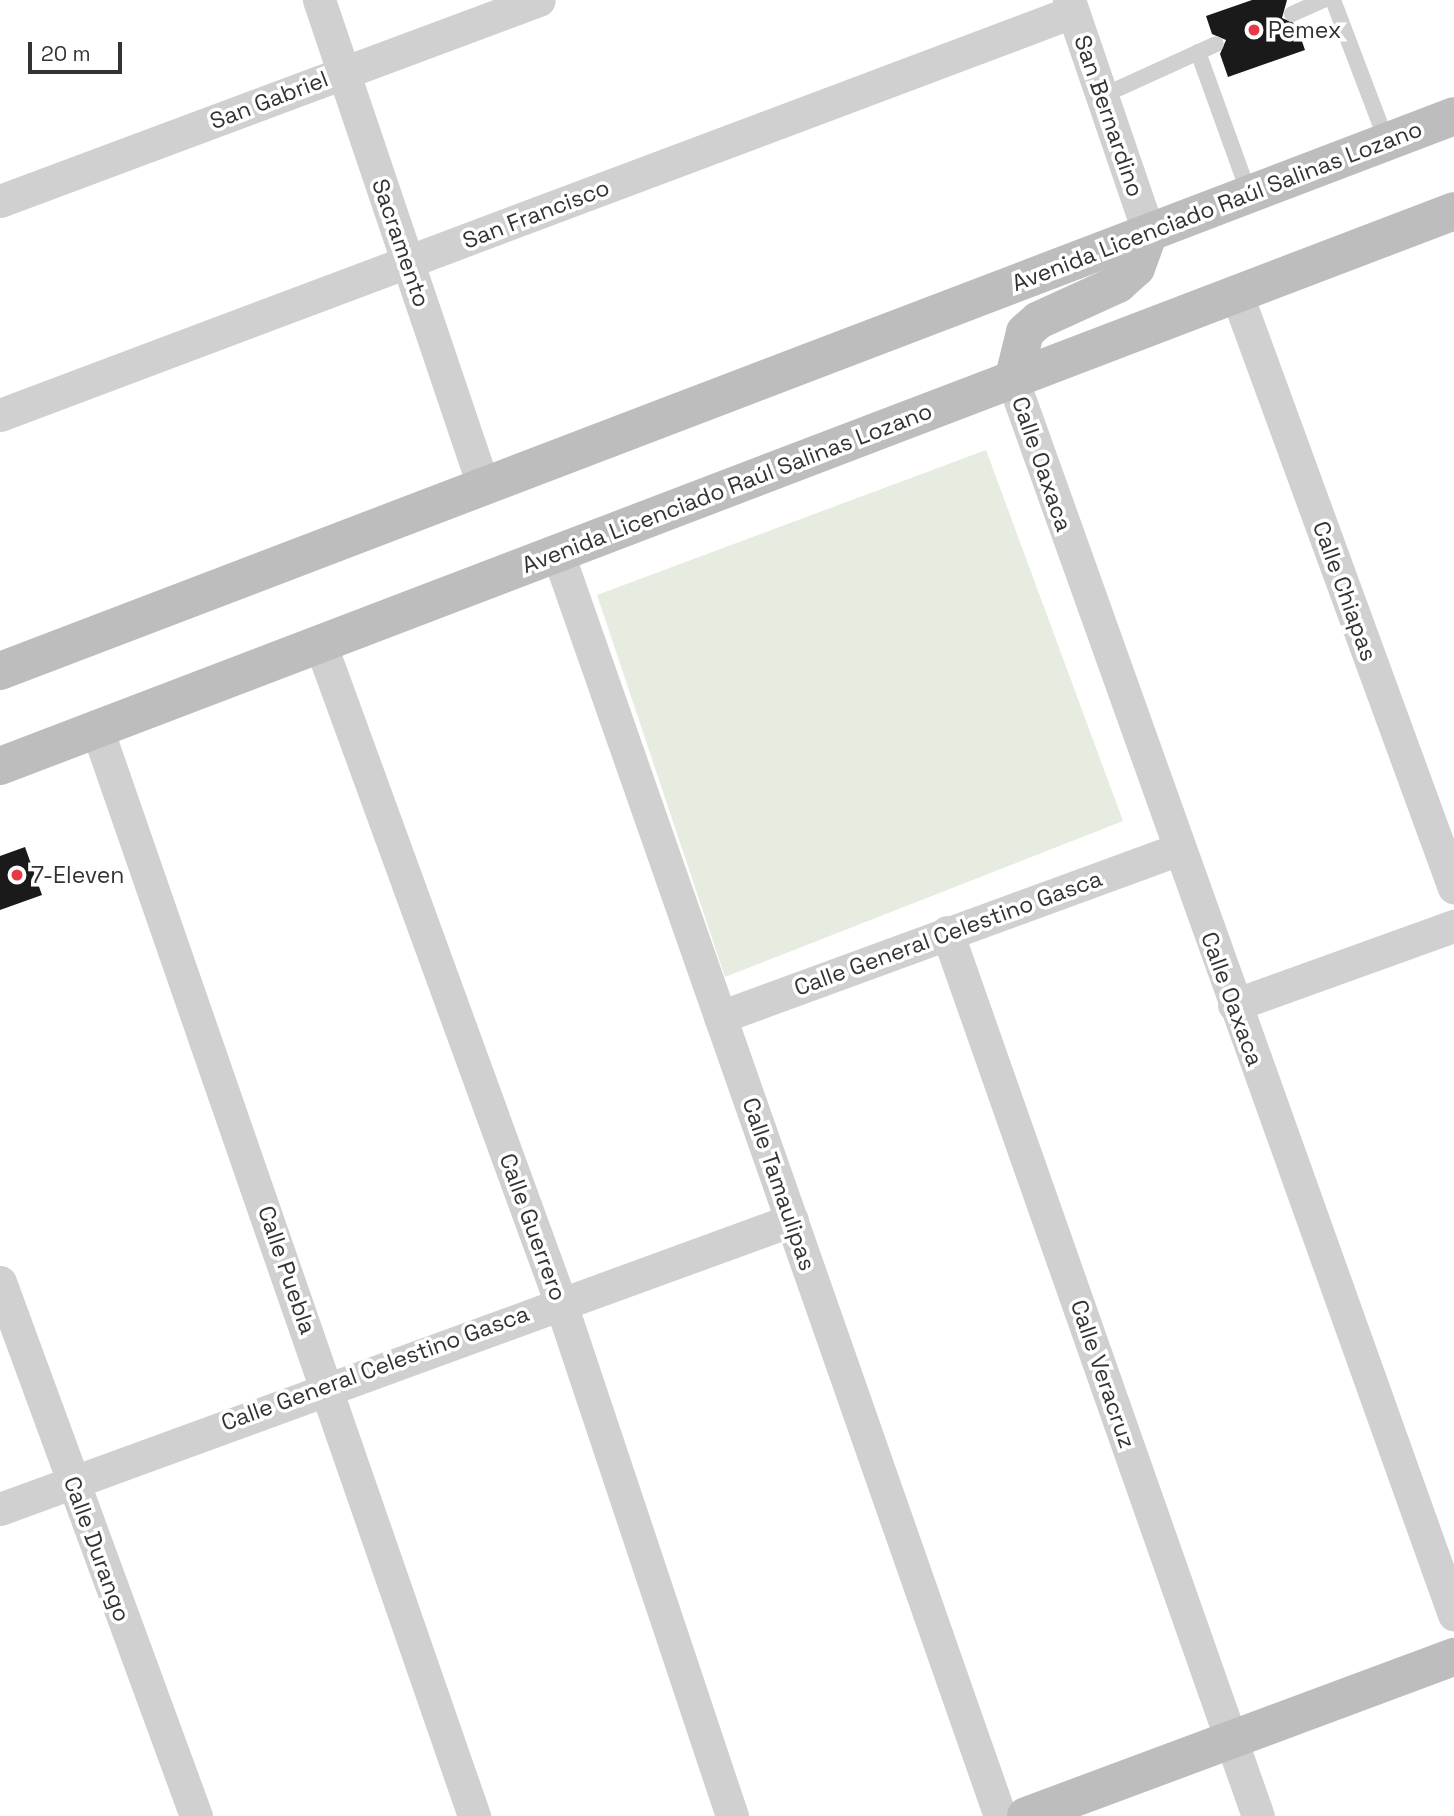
<!DOCTYPE html>
<meta charset="utf-8">
<style>
body{margin:0}
#map{position:relative;width:1454px;height:1816px;overflow:hidden;background:#fff;font-family:"Space Grotesk",sans-serif}
div>[style]{position:absolute}
.green>*{inset:0;background:#e6ecdf}
.building>*{inset:0;background:#1a1a1a}
.lane>*{height:16px;margin:-8px;padding:0 8px;transform-origin:8px;border-radius:8px;background:#d0d0d0}
.street>*{height:33px;margin:-16.5px;padding:0 16.5px;transform-origin:16.5px;border-radius:16.5px;background:#d0d0d0}
.secondary>*{height:38px;margin:-19px;padding:0 19px;transform-origin:19px;border-radius:19px;background:#bdbdbd}
.dots>*{width:19px;height:19px;translate:-50% -50%;box-sizing:border-box;border:4px solid #fff;border-radius:50%}
span{translate:-50% -50%;white-space:nowrap;text-align:center;line-height:1.15;-webkit-text-stroke:7px #fff;paint-order:stroke}
.poi-label{font-size:23px;color:#333}
.left{translate:0 -50%;text-align:left}
.street-label{font-size:23px;color:#333}
.scale{position:absolute;left:28px;top:42px;width:94px;height:32px;box-sizing:border-box;border:4px solid #333;border-top:0;padding-left:9px;font-size:21px;line-height:24px;white-space:nowrap;color:#333;-webkit-text-stroke:5px #fff;paint-order:stroke}
</style>
<div id="map">
<div class="green">
<div style="clip-path:polygon(986px 450px,1123px 821px,725px 977px,597px 595px)"></div>
</div>
<div class="building">
<div style="clip-path:polygon(1252px 0,1287px 0,1282px 18px,1296px 24px,1305px 50px,1228px 77px,1220px 54px,1226px 40px,1212px 34px,1206px 16px)"></div>
<div style="clip-path:polygon(25px 847px,42px 895px,0 910px,0 856px)"></div>
</div>
<div class="lane">
<div style="left:1333px;top:0;width:152px;rotate:69.2deg"></div>
<div style="left:1292px;top:14px;width:35px;rotate:-24deg"></div>
<div style="left:1198px;top:52px;width:151px;rotate:70.2deg"></div>
<div style="left:1102px;top:96px;width:125px;rotate:-24.5deg"></div>
</div>
<div class="street">
<div style="left:319px;top:0;width:512px;rotate:71.32deg"></div>
<div style="left:1069px;top:0;width:246px;rotate:71.1deg"></div>
<div style="left:0;top:201px;width:575px;rotate:-20.45deg"></div>
<div style="left:1237px;top:295px;width:631px;rotate:69.9deg"></div>
<div style="left:1013px;top:381px;width:1310px;rotate:70.33deg"></div>
<div style="left:0;top:415px;width:1145px;rotate:-20.6deg"></div>
<div style="left:557px;top:551px;width:1340px;rotate:70.7deg"></div>
<div style="left:320px;top:643px;width:700px;rotate:69.96deg"></div>
<div style="left:560px;top:1301px;width:543px;rotate:71.53deg"></div>
<div style="left:96px;top:726px;width:1154px;rotate:70.87deg"></div>
<div style="left:947px;top:932px;width:937px;rotate:70.62deg"></div>
<div style="left:1234px;top:1005px;width:234px;rotate:-19.8deg"></div>
<div style="left:720px;top:1017px;width:486px;rotate:-20.1deg"></div>
<div style="left:0;top:1282px;width:569px;rotate:69.84deg"></div>
<div style="left:0;top:1509px;width:843px;rotate:-20.05deg"></div>
</div>
<div class="secondary">
<div style="left:1013px;top:381px;width:50px;rotate:-76.2deg"></div>
<div style="left:1025px;top:332px;width:18px;rotate:-41deg"></div>
<div style="left:1039px;top:320px;width:87px;rotate:-24.5deg"></div>
<div style="left:1118px;top:284px;width:24px;rotate:-42deg"></div>
<div style="left:1136px;top:268px;width:37px;rotate:-70deg"></div>
<div style="left:0;top:671px;width:1556px;rotate:-20.89deg"></div>
<div style="left:0;top:766px;width:1556px;rotate:-20.89deg"></div>
<div style="left:1026px;top:1816px;width:457px;rotate:-20.4deg"></div>
</div>
<div class="dots">
<div style="left:1254px;top:30px;background:#e63946"></div>
<div style="left:17px;top:875px;background:#e63946"></div>
</div>
<div class="poi-label">
<span class="left" style="left:1268px;top:30px">Pemex</span>
<span class="left" style="left:31px;top:875px">7-Eleven</span>
</div>
<div class="street-label">
<span style="left:269px;top:100px;rotate:-21deg">San Gabriel</span>
<span style="left:1109px;top:116px;rotate:71deg">San Bernardino</span>
<span style="left:1217px;top:206px;rotate:-21deg">Avenida Licenciado Raúl Salinas Lozano</span>
<span style="left:536px;top:214px;rotate:-21deg">San Francisco</span>
<span style="left:401px;top:243px;rotate:71deg">Sacramento</span>
<span style="left:1042px;top:464px;rotate:71deg">Calle Oaxaca</span>
<span style="left:727px;top:488px;rotate:-21deg">Avenida Licenciado Raúl Salinas Lozano</span>
<span style="left:1345px;top:591px;rotate:70deg">Calle Chiapas</span>
<span style="left:948px;top:933px;rotate:-20deg">Calle General Celestino Gasca</span>
<span style="left:1232px;top:999px;rotate:70deg">Calle Oaxaca</span>
<span style="left:779px;top:1184px;rotate:71deg">Calle Tamaulipas</span>
<span style="left:533px;top:1227px;rotate:70deg">Calle Guerrero</span>
<span style="left:287px;top:1270px;rotate:71deg">Calle Puebla</span>
<span style="left:375px;top:1368px;rotate:-20deg">Calle General Celestino Gasca</span>
<span style="left:1103px;top:1374px;rotate:71deg">Calle Veracruz</span>
<span style="left:97px;top:1549px;rotate:70deg">Calle Durango</span>
</div>
<div class="scale">20 m</div>
</div>
